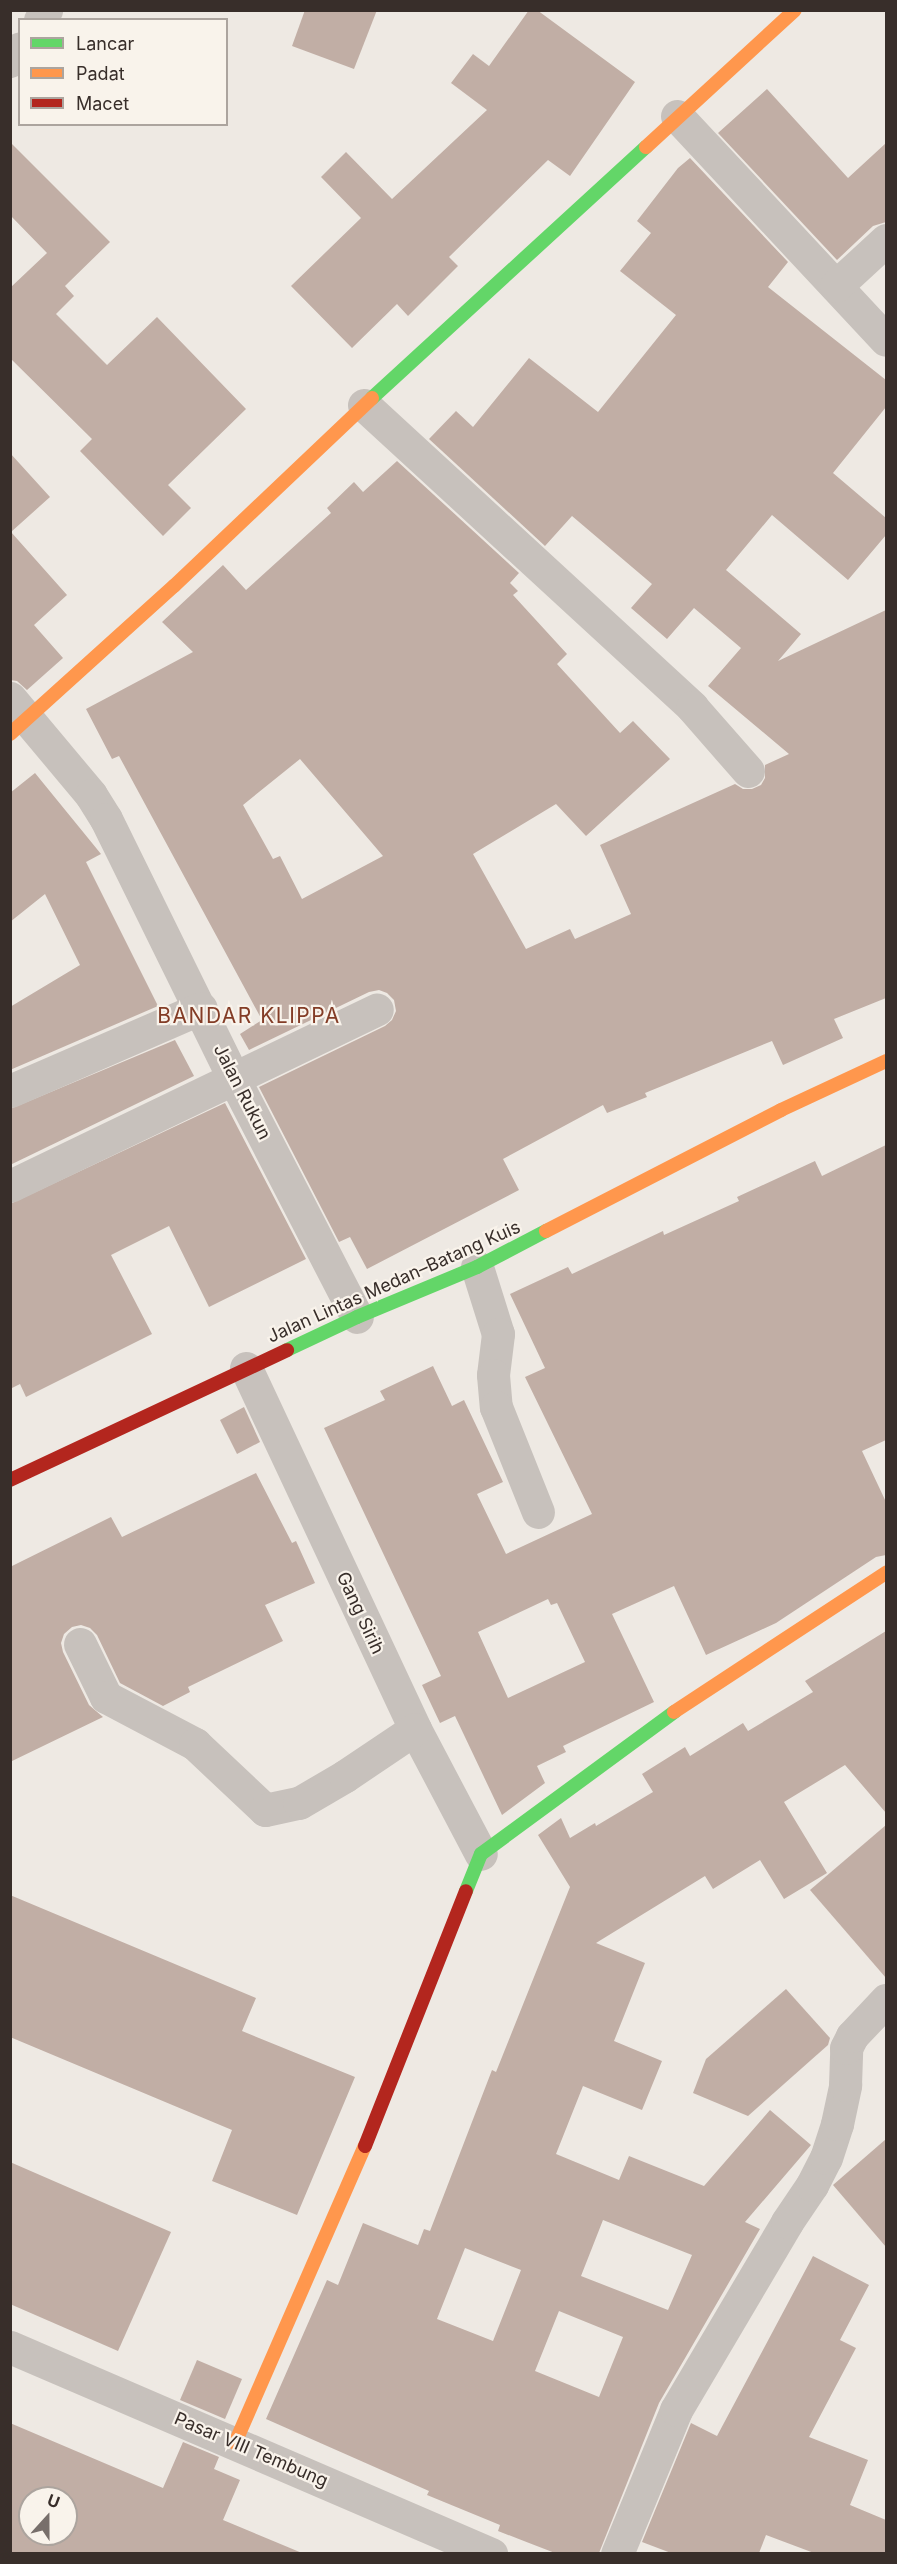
<!DOCTYPE html>
<meta charset="utf-8">
<style>
body{margin:0}
#map{position:relative;width:897px;height:2564px;overflow:hidden;background:#eee9e3;font-family:Inter,sans-serif}
div>[style]{position:absolute}
.building>*{inset:0;background:#c1aea5}
.street>*{height:33px;margin:-16.5px;padding:0 16.5px;transform-origin:16.5px;border-radius:16.5px;background:#c7c1bc}
.fast>*{height:14px;margin:-7px;padding:0 7px;transform-origin:7px;border-radius:7px;background:#63d668}
.slow>*{height:14px;margin:-7px;padding:0 7px;transform-origin:7px;border-radius:7px;background:#ff974d}
.jam>*{height:14px;margin:-7px;padding:0 7px;transform-origin:7px;border-radius:7px;background:#b3261e}
span{translate:-50% -50%;white-space:nowrap;text-align:center;line-height:1.15;-webkit-text-stroke:4.5px #f9f3eb;paint-order:stroke}
.street-label{font-size:18px;color:#382e2a}
.quarter-label{font-size:21px;color:#833c26;letter-spacing:1.5px}
.frame{position:absolute;inset:0;border:12px solid #382e2a;pointer-events:none}
.legend{position:absolute;left:18px;top:18px;width:210px;height:108px;box-sizing:border-box;background:#f9f3eb;border:2px solid #aca49e;margin:0;padding:8px 10px;list-style:none;font-size:18px;color:#382e2a}
.legend li{display:flex;align-items:center;gap:12px;height:30px}
.legend b{width:30px;border:2px solid #aca49e}
.north{position:absolute;left:18px;top:2486px;width:60px;height:60px;box-sizing:border-box;background:#f9f3eb;border:2px solid #aca49e;border-radius:50%;rotate:21deg;font-size:16px;font-weight:700;line-height:24px;text-align:center;color:#382e2a}
.north::after{content:'';display:block;margin:auto;width:21px;height:27px;background:#786f6b;clip-path:polygon(50% 0,100% 100%,50% 72%,0 100%)}
</style>
<div id="map">
<div class="building">
<div style="clip-path:polygon(305px 10px,377px 10px,354px 69px,292px 46px)"></div>
<div style="clip-path:polygon(529px 10px,537px 10px,635px 82px,570px 176px,548px 160px,449px 257px,458px 266px,408px 316px,397px 304px,352px 348px,291px 286px,361px 218px,321px 177px,346px 152px,392px 199px,487px 110px,451px 83px,473px 54px,489px 66px)"></div>
<div style="clip-path:polygon(767px 89px,848px 178px,886px 143px,886px 222px,873px 226px,837px 260px,718px 133px)"></div>
<div style="clip-path:polygon(10px 142px,110px 242px,65px 286px,74px 296px,56px 314px,107px 365px,157px 317px,246px 409px,168px 485px,191px 508px,163px 536px,80px 451px,92px 439px,10px 358px,10px 288px,47px 253px,10px 215px)"></div>
<div style="clip-path:polygon(evenodd,690px 158px,788px 262px,768px 287px,886px 380px,886px 407px,833px 473px,886px 518px,886px 535px,848px 580px,772px 515px,726px 570px,801px 634px,778px 661px,886px 610px,886px 998px,834px 1019px,843px 1038px,783px 1065px,772px 1041px,645px 1093px,647px 1097px,607px 1113px,603px 1105px,503px 1159px,519px 1190px,367px 1269px,350px 1237px,339px 1242px,259px 1087px,385px 1026px,392px 1020px,396px 1011px,394px 1000px,387px 993px,379px 990px,369px 992px,249px 1050px,240px 1034px,262px 1020px,119px 756px,112px 759px,86px 709px,193px 652px,162px 622px,223px 565px,246px 590px,331px 513px,327px 508px,354px 482px,363px 492px,397px 461px,519px 573px,510px 583px,518px 591px,513px 595px,567px 654px,557px 664px,620px 733px,633px 721px,670px 759px,586px 836px,556px 804px,473px 854px,526px 949px,570px 929px,575px 939px,631px 914px,600px 845px,735px 784px,743px 789px,752px 789px,761px 785px,765px 778px,765px 765px,789px 754px,708px 686px,741px 648px,694px 608px,667px 639px,631px 608px,652px 584px,572px 516px,545px 546px,429px 439px,456px 411px,473px 427px,529px 358px,598px 412px,676px 315px,620px 271px,651px 233px,637px 221px,678px 168px,690px 158px,300px 759px,383px 856px,302px 899px,280px 856px,273px 859px,243px 805px,300px 759px)"></div>
<div style="clip-path:polygon(10px 453px,50px 497px,11px 532px,67px 595px,34px 625px,63px 658px,27px 690px,17px 681px,10px 680px)"></div>
<div style="clip-path:polygon(35px 773px,101px 854px,86px 862px,158px 1006px,10px 1070px,10px 1007px,80px 965px,45px 894px,10px 922px,10px 793px)"></div>
<div style="clip-path:polygon(175px 1040px,194px 1076px,10px 1165px,10px 1109px)"></div>
<div style="clip-path:polygon(225px 1103px,306px 1259px,209px 1307px,169px 1226px,111px 1255px,152px 1334px,26px 1397px,20px 1384px,10px 1389px,10px 1204px)"></div>
<div style="clip-path:polygon(evenodd,886px 1145px,886px 1440px,862px 1451px,886px 1502px,886px 1555px,876px 1557px,776px 1623px,706px 1655px,674px 1586px,612px 1614px,654px 1702px,563px 1746px,566px 1752px,537px 1766px,545px 1783px,502px 1815px,455px 1716px,440px 1723px,422px 1685px,441px 1676px,324px 1428px,385px 1400px,380px 1391px,433px 1366px,452px 1406px,464px 1400px,503px 1482px,477px 1494px,506px 1554px,592px 1514px,525px 1377px,545px 1368px,510px 1294px,568px 1267px,572px 1274px,663px 1231px,664px 1235px,739px 1201px,737px 1197px,815px 1161px,822px 1176px,886px 1145px,548px 1599px,551px 1605px,557px 1603px,585px 1662px,508px 1698px,478px 1632px,548px 1599px)"></div>
<div style="clip-path:polygon(244px 1407px,260px 1442px,237px 1454px,220px 1420px)"></div>
<div style="clip-path:polygon(256px 1473px,292px 1543px,296px 1541px,315px 1583px,265px 1605px,283px 1641px,188px 1687px,190px 1692px,163px 1706px,120px 1683px,97px 1635px,90px 1628px,81px 1625px,72px 1627px,64px 1634px,61px 1643px,63px 1652px,89px 1705px,103px 1717px,10px 1762px,10px 1567px,111px 1517px,122px 1537px)"></div>
<div style="clip-path:polygon(evenodd,886px 1631px,886px 1813px,845px 1765px,784px 1802px,827px 1873px,784px 1899px,760px 1860px,713px 1889px,705px 1876px,596px 1943px,645px 1963px,614px 2041px,662px 2061px,642px 2110px,583px 2086px,556px 2154px,619px 2180px,629px 2156px,704px 2186px,770px 2110px,811px 2145px,745px 2222px,760px 2229px,659px 2403px,599px 2553px,555px 2553px,498px 2531px,500px 2525px,427px 2495px,429px 2491px,266px 2419px,327px 2280px,338px 2285px,363px 2223px,418px 2245px,424px 2229px,430px 2231px,492px 2070px,496px 2072px,570px 1887px,538px 1835px,561px 1818px,570px 1838px,595px 1823px,596px 1826px,653px 1792px,642px 1774px,685px 1747px,690px 1756px,743px 1723px,748px 1731px,813px 1692px,805px 1681px,886px 1631px,603px 2220px,692px 2255px,668px 2310px,581px 2276px,603px 2220px,886px 1631px,465px 2248px,521px 2270px,493px 2341px,437px 2319px,465px 2248px,886px 1631px,559px 2311px,623px 2337px,599px 2397px,535px 2371px,559px 2311px)"></div>
<div style="clip-path:polygon(886px 1825px,886px 1978px,810px 1890px)"></div>
<div style="clip-path:polygon(10px 1895px,256px 1998px,242px 2031px,355px 2077px,297px 2215px,212px 2181px,232px 2130px,10px 2037px)"></div>
<div style="clip-path:polygon(786px 1989px,830px 2038px,828px 2045px,748px 2116px,693px 2093px,706px 2059px)"></div>
<div style="clip-path:polygon(886px 2139px,886px 2247px,833px 2185px)"></div>
<div style="clip-path:polygon(10px 2162px,171px 2232px,118px 2351px,10px 2304px)"></div>
<div style="clip-path:polygon(813px 2256px,869px 2285px,840px 2340px,856px 2348px,809px 2437px,868px 2460px,850px 2505px,886px 2520px,886px 2553px,814px 2553px,766px 2535px,759px 2553px,671px 2553px,642px 2542px,691px 2423px,717px 2436px)"></div>
<div style="clip-path:polygon(197px 2360px,242px 2379px,225px 2419px,180px 2400px)"></div>
<div style="clip-path:polygon(evenodd,10px 2423px,163px 2488px,183px 2442px,219px 2457px,214px 2469px,240px 2480px,223px 2520px,302px 2553px,10px 2553px,10px 2423px,30px 2498px,66px 2498px,66px 2534px,30px 2534px,30px 2498px)"></div>
</div>
<div class="street">
<div style="left:40px;top:20px;width:12px;rotate:-59deg"></div>
<div style="left:10px;top:61px;width:16px;rotate:-52deg"></div>
<div style="left:677px;top:116px;width:306px;rotate:47deg"></div>
<div style="left:836px;top:286px;width:68px;rotate:-42.6deg"></div>
<div style="left:364px;top:405px;width:446px;rotate:42.6deg"></div>
<div style="left:692px;top:707px;width:85px;rotate:48.8deg"></div>
<div style="left:10px;top:698px;width:126px;rotate:50.1deg"></div>
<div style="left:91px;top:795px;width:28px;rotate:58deg"></div>
<div style="left:106px;top:819px;width:288px;rotate:63.8deg"></div>
<div style="left:233px;top:1077px;width:270px;rotate:62.7deg"></div>
<div style="left:10px;top:1091px;width:208px;rotate:-23.5deg"></div>
<div style="left:10px;top:1186px;width:407px;rotate:-25.7deg"></div>
<div style="left:477px;top:1267px;width:70px;rotate:72.6deg"></div>
<div style="left:498px;top:1334px;width:41px;rotate:97deg"></div>
<div style="left:493px;top:1375px;width:32px;rotate:85deg"></div>
<div style="left:496px;top:1407px;width:113px;rotate:68.2deg"></div>
<div style="left:246px;top:1368px;width:399px;rotate:64.9deg"></div>
<div style="left:415px;top:1729px;width:141px;rotate:62.2deg"></div>
<div style="left:80px;top:1644px;width:59px;rotate:63.9deg"></div>
<div style="left:106px;top:1697px;width:101px;rotate:27.8deg"></div>
<div style="left:195px;top:1744px;width:96px;rotate:43.3deg"></div>
<div style="left:265px;top:1810px;width:35px;rotate:-12deg"></div>
<div style="left:299px;top:1803px;width:53px;rotate:-30.4deg"></div>
<div style="left:345px;top:1776px;width:84px;rotate:-33.9deg"></div>
<div style="left:10px;top:2347px;width:524px;rotate:23.28deg"></div>
<div style="left:617px;top:2554px;width:156px;rotate:-67.7deg"></div>
<div style="left:676px;top:2410px;width:218px;rotate:-59.4deg"></div>
<div style="left:787px;top:2222px;width:45px;rotate:-56deg"></div>
<div style="left:812px;top:2185px;width:30px;rotate:-63deg"></div>
<div style="left:826px;top:2158px;width:36px;rotate:-72deg"></div>
<div style="left:837px;top:2124px;width:40px;rotate:-78deg"></div>
<div style="left:845px;top:2085px;width:37px;rotate:-88deg"></div>
<div style="left:846px;top:2048px;width:13px;rotate:-63deg"></div>
<div style="left:852px;top:2036px;width:50px;rotate:-46.6deg"></div>
</div>
<div class="fast">
<div style="left:372px;top:398px;width:372px;rotate:-42.5deg"></div>
<div style="left:287px;top:1350px;width:77px;rotate:-25.2deg"></div>
<div style="left:357px;top:1317px;width:130px;rotate:-22.6deg"></div>
<div style="left:477px;top:1267px;width:78px;rotate:-27.6deg"></div>
<div style="left:466px;top:1891px;width:40px;rotate:-68deg"></div>
<div style="left:481px;top:1854px;width:240px;rotate:-36.3deg"></div>
</div>
<div class="slow">
<div style="left:646px;top:147px;width:202px;rotate:-42.6deg"></div>
<div style="left:10px;top:734px;width:221px;rotate:-42.1deg"></div>
<div style="left:174px;top:586px;width:273px;rotate:-43.5deg"></div>
<div style="left:546px;top:1231px;width:264px;rotate:-27.2deg"></div>
<div style="left:781px;top:1110px;width:116px;rotate:-25deg"></div>
<div style="left:674px;top:1712px;width:254px;rotate:-33.3deg"></div>
<div style="left:235px;top:2443px;width:324px;rotate:-66.4deg"></div>
</div>
<div class="jam">
<div style="left:10px;top:1480px;width:306px;rotate:-25.1deg"></div>
<div style="left:365px;top:2146px;width:274px;rotate:-68.4deg"></div>
</div>
<div class="street-label">
<span style="left:242px;top:1092px;rotate:63deg">Jalan Rukun</span>
<span style="left:394px;top:1282px;rotate:-24deg">Jalan Lintas Medan–Batang Kuis</span>
<span style="left:360px;top:1613px;rotate:65deg">Gang Sirih</span>
<span style="left:251px;top:2450px;rotate:23deg">Pasar VIII Tembung</span>
</div>
<div class="quarter-label">
<span style="left:249px;top:1016px">BANDAR KLIPPA</span>
</div>
<div class="frame"></div>
<ul class="legend">
<li><b style="height:8px;background:#63d668"></b>Lancar</li>
<li><b style="height:8px;background:#ff974d"></b>Padat</li>
<li><b style="height:8px;background:#b3261e"></b>Macet</li>
</ul>
<div class="north">U</div>
</div>
